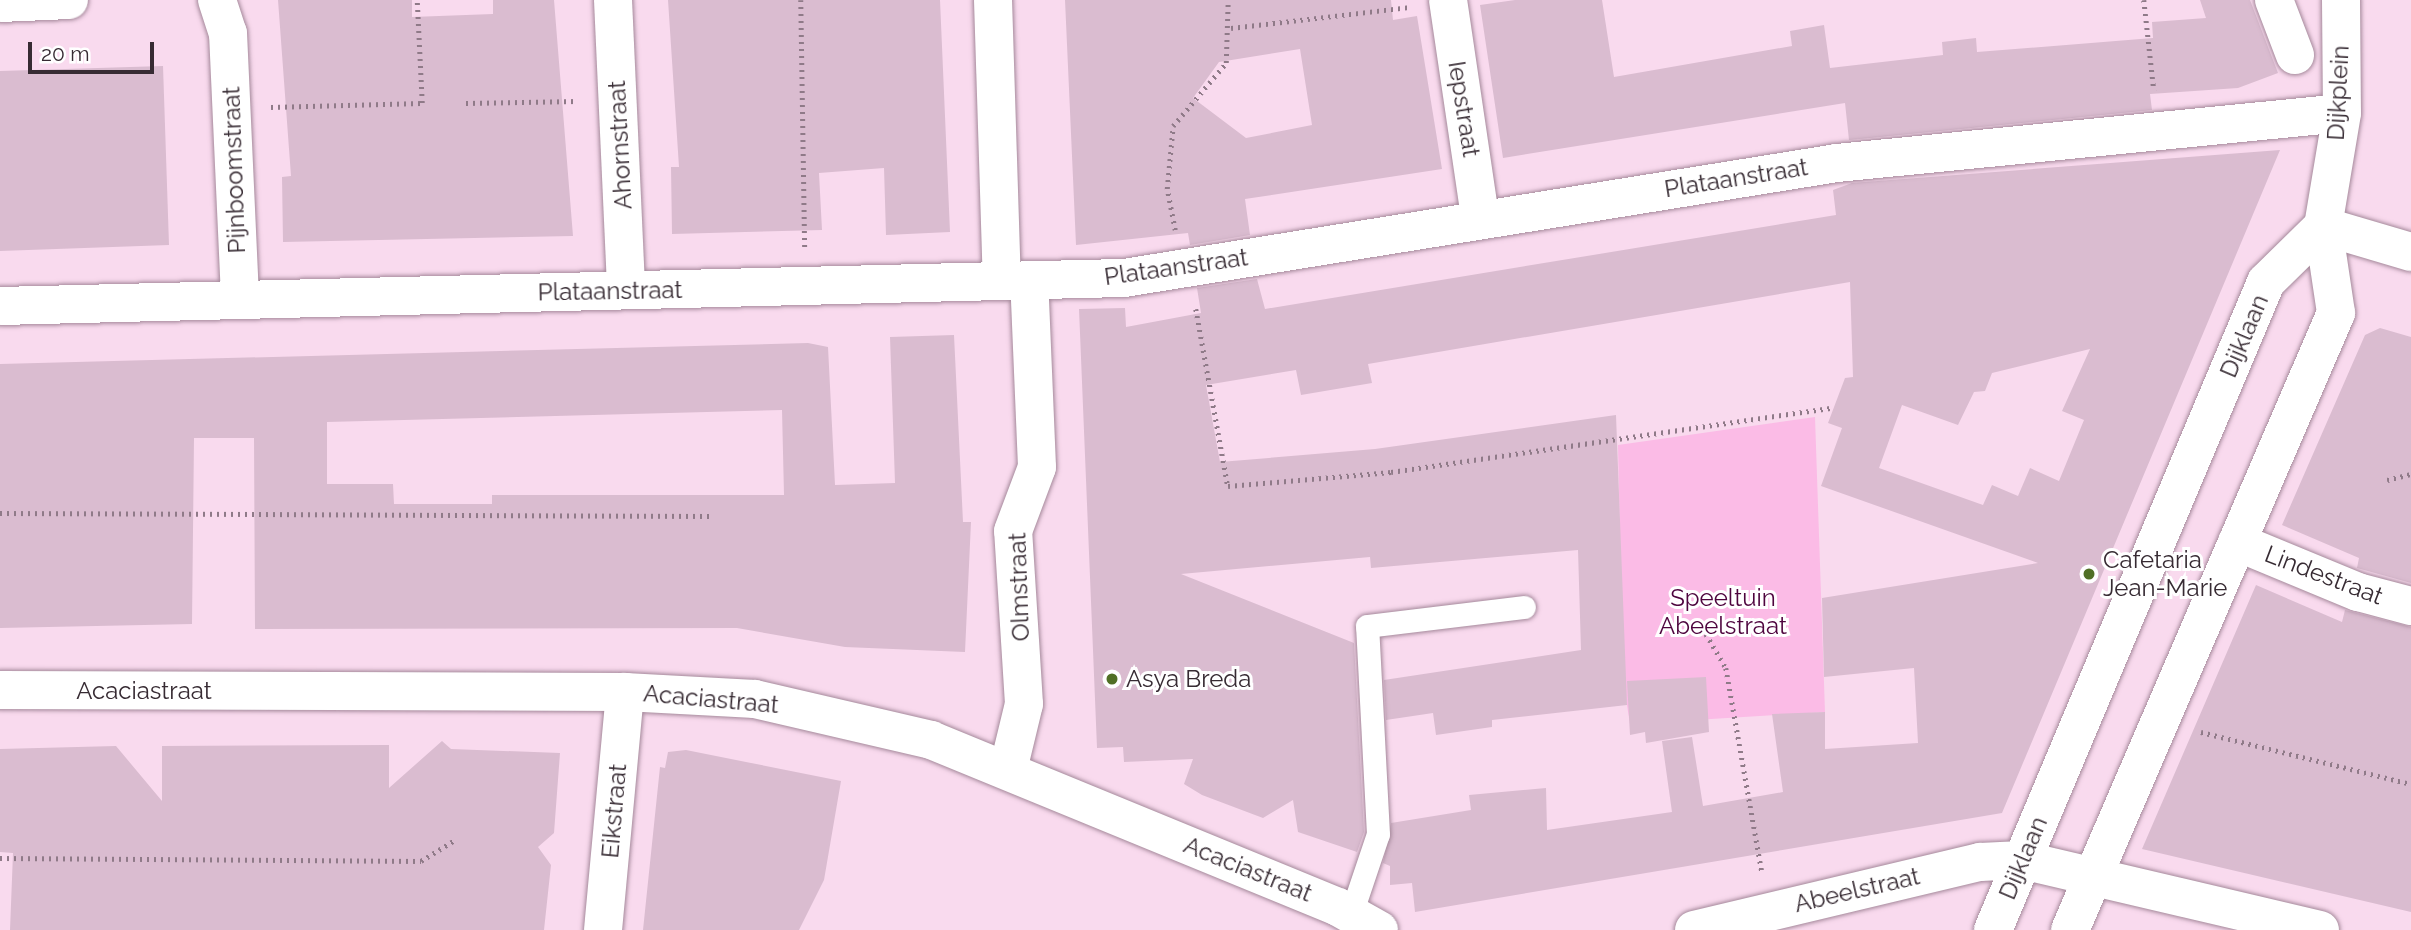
<!DOCTYPE html>
<style>
body{margin:0}
#map{position:relative;width:2411px;height:930px;overflow:hidden;background:#f9daee;font-family:Raleway,sans-serif}
div>[style]{position:absolute}
.green>*{inset:0;background:#fbbbe6}
.building>*{inset:0;background:#dabcd0}
.path>*{height:4.5px;margin-top:-2.25px;transform-origin:0;background:repeating-linear-gradient(90deg,#8f7a88 0 2px,transparent 0 7px)}
.roads{filter:drop-shadow(0 0 2px #a5899b) drop-shadow(0 0 2px #a5899b)}
.lane>*{height:23px;margin:-11.5px;padding:0 11.5px;transform-origin:11.5px;border-radius:11.5px;background:#fff}
.street>*{height:38px;margin:-19px;padding:0 19px;transform-origin:19px;border-radius:19px;background:#fff}
.dots>*{width:19px;height:19px;translate:-50% -50%;box-sizing:border-box;border:4px solid #fff;border-radius:50%}
span{translate:-50% -50%;white-space:nowrap;text-align:center;line-height:1.15;-webkit-text-stroke:6px #fff;paint-order:stroke}
.street-label{font-size:24px;color:#372b33}
.poi-label{font-size:24px;color:#372b33}
.left{translate:0 -50%;text-align:left}
.park-label{font-size:24px;color:#4e043e}
.scale{position:absolute;left:28px;top:42px;width:126px;height:32px;box-sizing:border-box;border:4px solid #372b33;border-top:0;padding-left:9px;font-size:21px;line-height:24px;white-space:nowrap;color:#372b33;-webkit-text-stroke:5px #fff;paint-order:stroke}
</style>
<div id="map">
<div class="green">
<div style="clip-path:polygon(1815px 417px,1825px 712px,1630px 724px,1623px 680px,1618px 445px)"></div>
</div>
<div class="building">
<div style="clip-path:polygon(278px 0,412px 0,412px 17px,493px 14px,493px 0,554px 0,573px 236px,283px 242px,282px 177px,291px 176px)"></div>
<div style="clip-path:polygon(668px 0,940px 0,950px 232px,886px 235px,884px 168px,819px 173px,822px 230px,672px 234px,671px 167px,679px 167px)"></div>
<div style="clip-path:polygon(evenodd,1065px 0,1391px 0,1393px 20px,1417px 16px,1442px 169px,1245px 199px,1250px 235px,1190px 245px,1188px 233px,1076px 245px,1065px 0,1300px 49px,1312px 125px,1246px 138px,1193px 98px,1219px 62px,1300px 49px)"></div>
<div style="clip-path:polygon(1515px 0,1602px 0,1614px 77px,1792px 46px,1790px 31px,1824px 25px,1830px 68px,1943px 55px,1942px 42px,1976px 38px,1977px 52px,2153px 38px,2152px 22px,2206px 18px,2200px 0,2250px 0,2278px 73px,2238px 88px,2150px 94px,2152px 110px,1849px 140px,1845px 103px,1503px 158px,1480px 5px)"></div>
<div style="clip-path:polygon(163px 66px,169px 245px,0 251px,0 71px)"></div>
<div style="clip-path:polygon(evenodd,2280px 150px,2002px 813px,1415px 912px,1412px 883px,1390px 885px,1390px 866px,1383px 863px,1391px 823px,1471px 810px,1469px 795px,1546px 788px,1547px 830px,1672px 812px,1662px 741px,1692px 737px,1703px 806px,1783px 792px,1772px 714px,1825px 712px,1825px 749px,1918px 743px,1914px 668px,1824px 677px,1822px 598px,2038px 563px,1821px 486px,1842px 428px,1828px 423px,1845px 378px,1853px 377px,1850px 282px,1368px 364px,1372px 383px,1301px 395px,1296px 370px,1206px 385px,1220px 462px,1375px 449px,1616px 415px,1627px 705px,1492px 720px,1492px 727px,1436px 735px,1433px 713px,1386px 720px,1384px 680px,1581px 650px,1578px 550px,1371px 568px,1370px 557px,1181px 574px,1354px 643px,1364px 832px,1357px 852px,1298px 832px,1293px 800px,1263px 818px,1202px 795px,1184px 784px,1193px 759px,1124px 762px,1123px 747px,1097px 748px,1079px 309px,1125px 308px,1126px 327px,1201px 313px,1197px 288px,1257px 279px,1265px 309px,1836px 215px,1833px 190px,1852px 183px,2280px 150px,2090px 349px,2062px 411px,2084px 420px,2059px 481px,2030px 468px,2018px 496px,1992px 485px,1983px 505px,1879px 468px,1902px 405px,1958px 425px,1974px 392px,1985px 391px,1992px 373px,2090px 349px)"></div>
<div style="clip-path:polygon(2380px 328px,2411px 337px,2411px 583px,2357px 568px,2359px 558px,2282px 525px,2365px 335px)"></div>
<div style="clip-path:polygon(evenodd,954px 335px,963px 522px,971px 522px,965px 652px,845px 647px,737px 628px,255px 629px,254px 438px,194px 438px,192px 624px,0 628px,0 364px,808px 343px,828px 347px,835px 485px,895px 483px,890px 337px,954px 335px,782px 410px,784px 495px,492px 495px,492px 504px,394px 504px,393px 484px,327px 484px,327px 422px,782px 410px)"></div>
<div style="clip-path:polygon(2256px 585px,2342px 622px,2345px 610px,2411px 627px,2411px 912px,2142px 849px)"></div>
<div style="clip-path:polygon(1706px 677px,1709px 732px,1646px 743px,1645px 732px,1630px 735px,1627px 681px)"></div>
<div style="clip-path:polygon(442px 741px,451px 749px,560px 753px,554px 833px,538px 847px,551px 865px,544px 930px,10px 930px,13px 853px,0 852px,0 749px,116px 746px,162px 801px,162px 746px,389px 745px,389px 788px)"></div>
<div style="clip-path:polygon(686px 750px,841px 781px,824px 880px,799px 930px,643px 930px,660px 767px,665px 768px,668px 752px)"></div>
</div>
<div class="path">
<div style="left:801px;top:0;width:247px;rotate:89.1deg"></div>
<div style="left:2144px;top:0;width:91px;rotate:83.7deg"></div>
<div style="left:1231px;top:28px;width:179px;rotate:-6.7deg"></div>
<div style="left:466px;top:103px;width:112px;rotate:-1deg"></div>
<div style="left:271px;top:107px;width:151px;rotate:-1.5deg"></div>
<div style="left:422px;top:103px;width:103px;rotate:-92.8deg"></div>
<div style="left:1175px;top:230px;width:42px;rotate:-101deg"></div>
<div style="left:1167px;top:189px;width:63px;rotate:-84.6deg"></div>
<div style="left:1173px;top:126px;width:82px;rotate:-49.9deg"></div>
<div style="left:1226px;top:63px;width:63px;rotate:-88.2deg"></div>
<div style="left:1196px;top:309px;width:180px;rotate:79.8deg"></div>
<div style="left:1228px;top:486px;width:164px;rotate:-4.9deg"></div>
<div style="left:1391px;top:472px;width:444px;rotate:-8.3deg"></div>
<div style="left:2387px;top:480px;width:25px;rotate:-14deg"></div>
<div style="left:0;top:513px;width:710px;rotate:0.24deg"></div>
<div style="left:1699px;top:622px;width:53px;rotate:59.6deg"></div>
<div style="left:1726px;top:668px;width:207px;rotate:80deg"></div>
<div style="left:2201px;top:732px;width:216px;rotate:13.9deg"></div>
<div style="left:0;top:858px;width:421px;rotate:0.4deg"></div>
<div style="left:421px;top:861px;width:40px;rotate:-32deg"></div>
</div>
<div class="roads">
<div class="lane">
<div style="left:1351px;top:914px;width:84px;rotate:-71.4deg"></div>
<div style="left:1378px;top:834px;width:208px;rotate:-93deg"></div>
<div style="left:1367px;top:626px;width:158px;rotate:-6.9deg"></div>
</div>
<div class="street">
<div style="left:217px;top:0;width:35px;rotate:72deg"></div>
<div style="left:228px;top:33px;width:267px;rotate:87.4deg"></div>
<div style="left:613px;top:0;width:290px;rotate:87.4deg"></div>
<div style="left:993px;top:0;width:281px;rotate:88.2deg"></div>
<div style="left:1448px;top:0;width:220px;rotate:81.6deg"></div>
<div style="left:2274px;top:0;width:59px;rotate:69.1deg"></div>
<div style="left:2341px;top:0;width:113px;rotate:89.5deg"></div>
<div style="left:2342px;top:113px;width:115px;rotate:99.5deg"></div>
<div style="left:2323px;top:226px;width:92px;rotate:16.5deg"></div>
<div style="left:0;top:3px;width:69px;rotate:-2.5deg"></div>
<div style="left:0;top:306px;width:1124px;rotate:-1.43deg"></div>
<div style="left:1124px;top:278px;width:722px;rotate:-9.16deg"></div>
<div style="left:1837px;top:163px;width:507px;rotate:-5.65deg"></div>
<div style="left:2237px;top:542px;width:131px;rotate:22.5deg"></div>
<div style="left:2358px;top:592px;width:55px;rotate:14.8deg"></div>
<div style="left:0;top:690px;width:625px;rotate:0.18deg"></div>
<div style="left:625px;top:692px;width:130px;rotate:3.1deg"></div>
<div style="left:755px;top:699px;width:181px;rotate:13.1deg"></div>
<div style="left:931px;top:740px;width:440px;rotate:22.3deg"></div>
<div style="left:1338px;top:907px;width:47px;rotate:29.3deg"></div>
<div style="left:1008px;top:770px;width:68px;rotate:-76.4deg"></div>
<div style="left:1024px;top:704px;width:173px;rotate:-93.6deg"></div>
<div style="left:1013px;top:531px;width:68px;rotate:-69.4deg"></div>
<div style="left:1037px;top:467px;width:187px;rotate:-92.4deg"></div>
<div style="left:603px;top:930px;width:239px;rotate:-84.7deg"></div>
<div style="left:1694px;top:930px;width:294px;rotate:-13.4deg"></div>
<div style="left:1980px;top:862px;width:42px;rotate:-2.7deg"></div>
<div style="left:2022px;top:860px;width:306px;rotate:13.2deg"></div>
<div style="left:1993px;top:930px;width:703px;rotate:-67.15deg"></div>
<div style="left:2266px;top:282px;width:80px;rotate:-44.5deg"></div>
<div style="left:2323px;top:226px;width:88px;rotate:81.5deg"></div>
<div style="left:2336px;top:313px;width:672px;rotate:113.32deg"></div>
</div>
</div>
<div class="dots">
<div style="left:2089px;top:574px;background:#506f25"></div>
<div style="left:1112px;top:679px;background:#506f25"></div>
</div>
<div class="street-label">
<span style="left:2338px;top:93px;rotate:-87deg">Dijkplein</span>
<span style="left:1464px;top:109px;rotate:81deg">Iepstraat</span>
<span style="left:620px;top:145px;rotate:-93deg">Ahornstraat</span>
<span style="left:234px;top:170px;rotate:-92deg">Pijnboomstraat</span>
<span style="left:1736px;top:178px;rotate:-9deg">Plataanstraat</span>
<span style="left:1176px;top:267px;rotate:-8deg">Plataanstraat</span>
<span style="left:610px;top:291px;rotate:-1deg">Plataanstraat</span>
<span style="left:2244px;top:336px;rotate:-67deg">Dijklaan</span>
<span style="left:2324px;top:575px;rotate:21deg">Lindestraat</span>
<span style="left:1019px;top:587px;rotate:-92deg">Olmstraat</span>
<span style="left:144px;top:691px">Acaciastraat</span>
<span style="left:711px;top:699px;rotate:5deg">Acaciastraat</span>
<span style="left:614px;top:811px;rotate:-85deg">Eikstraat</span>
<span style="left:2023px;top:858px;rotate:-67deg">Dijklaan</span>
<span style="left:1248px;top:869px;rotate:22deg">Acaciastraat</span>
<span style="left:1857px;top:890px;rotate:-13deg">Abeelstraat</span>
</div>
<div class="poi-label">
<span class="left" style="left:2103px;top:574px">Cafetaria<br>Jean-Marie</span>
<span class="left" style="left:1126px;top:679px">Asya Breda</span>
</div>
<div class="park-label">
<span style="left:1723px;top:612px">Speeltuin<br>Abeelstraat</span>
</div>
<div class="scale">20 m</div>
</div>
